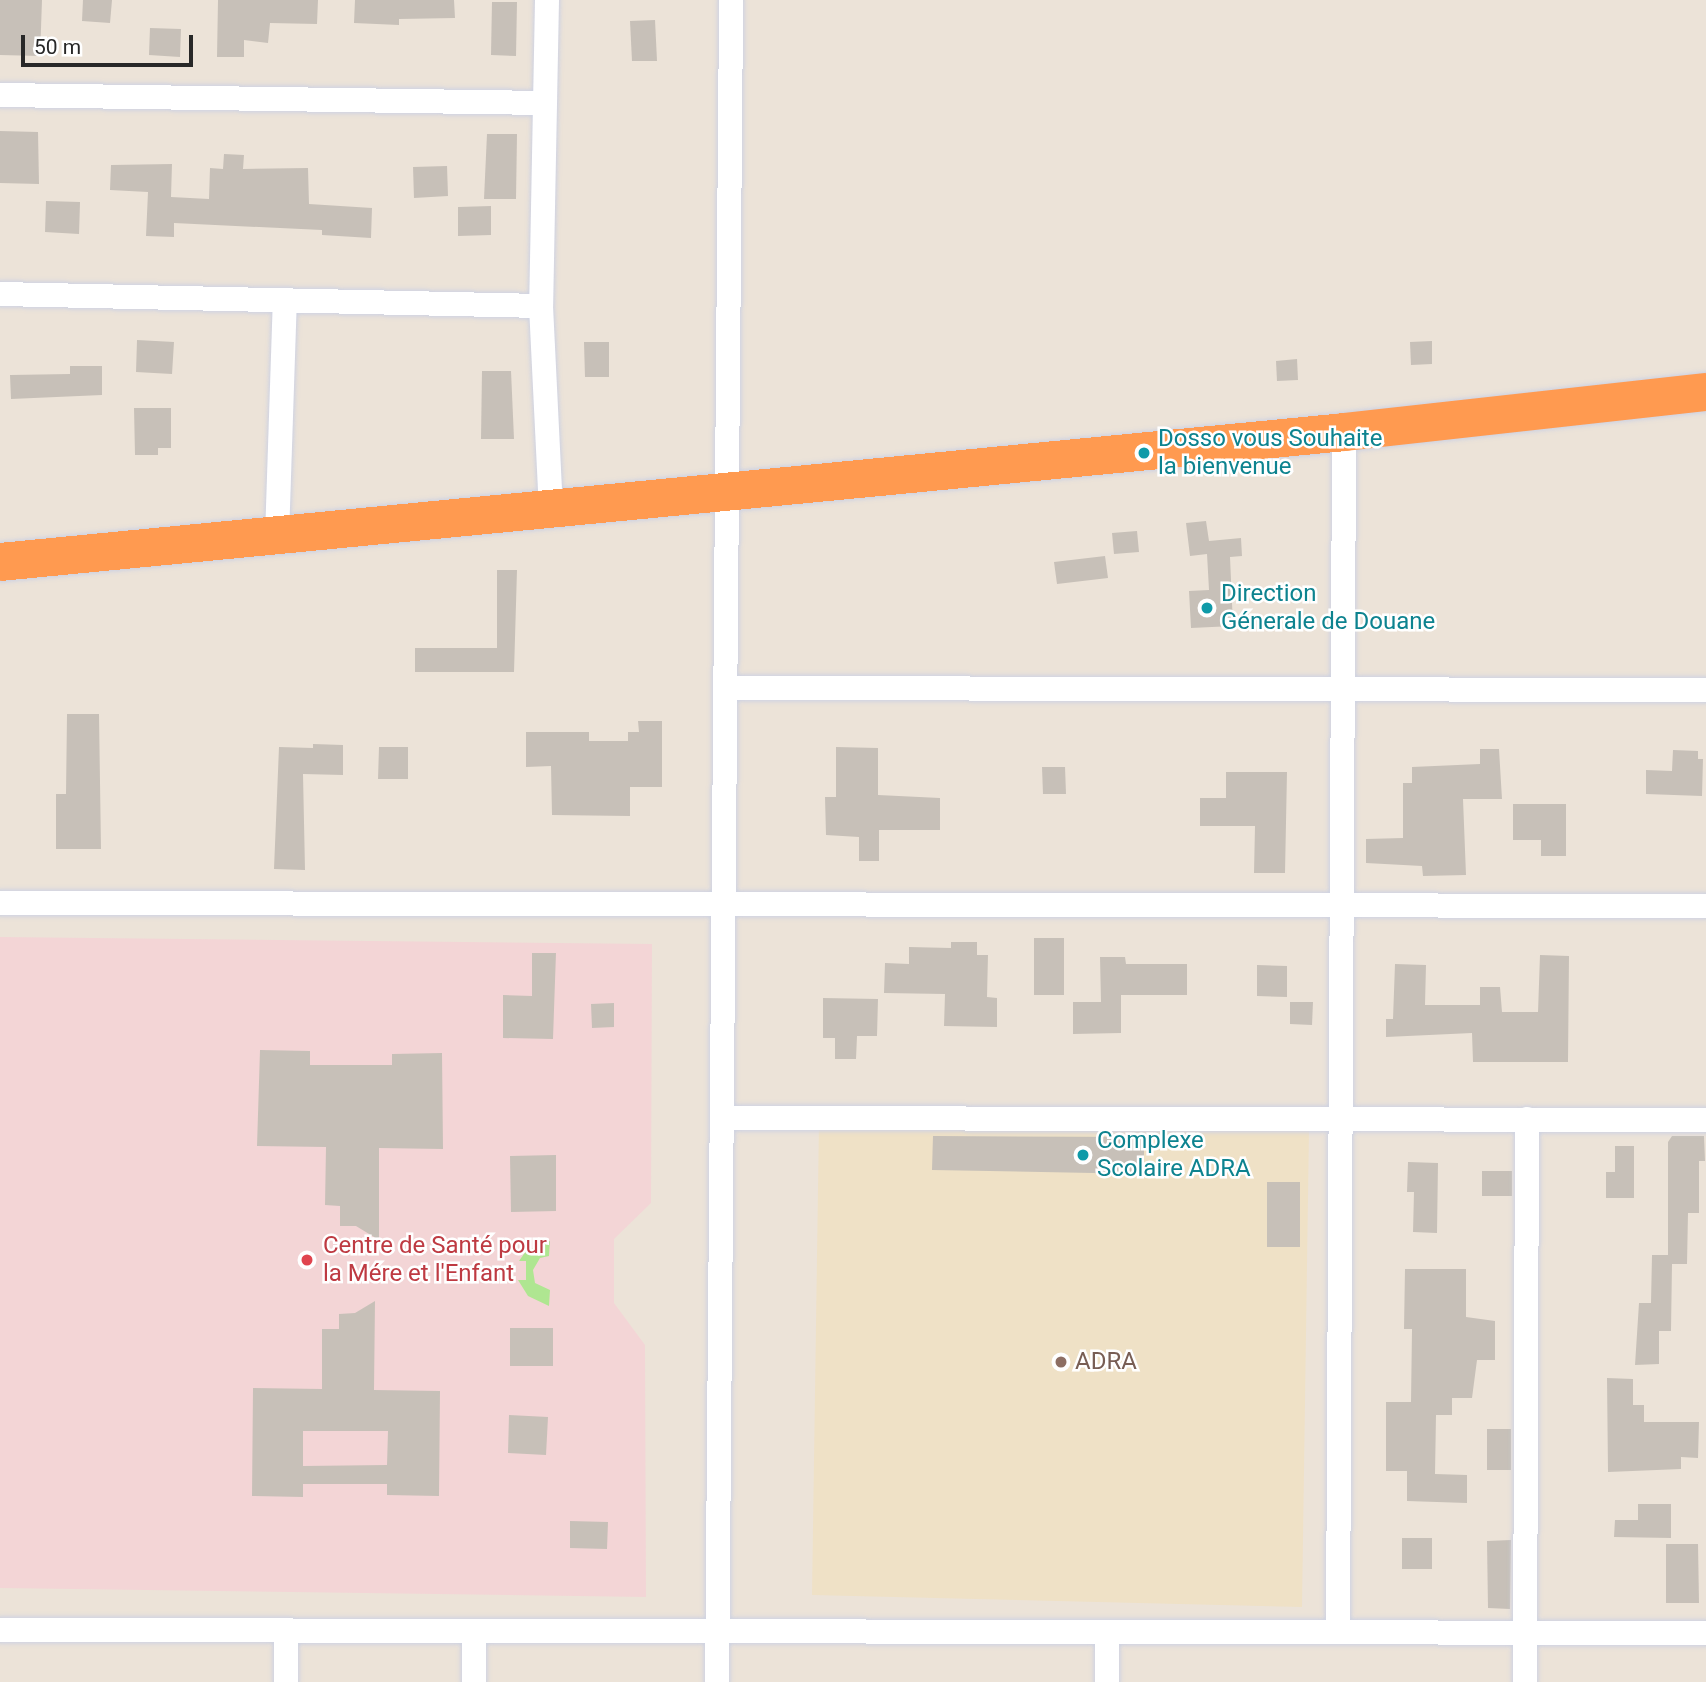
<!DOCTYPE html>
<meta charset="utf-8">
<style>
body{margin:0}
#map{position:relative;width:1706px;height:1682px;overflow:hidden;background:#ece3d8;font-family:Roboto,sans-serif}
div>[style]{position:absolute}
.education>*{inset:0;background:#efe1c6}
.medical>*{inset:0;background:#f3d5d6}
.green>*{inset:0;background:#afe691}
.building>*{inset:0;background:#c7c0b8}
.roads{filter:drop-shadow(0 0 2px #ced2e2) drop-shadow(0 0 2px #ced2e2)}
.street>*{height:24px;margin:-12px;padding:0 12px;transform-origin:12px;border-radius:12px;background:#fff}
.highway>*{height:38px;margin:-19px;padding:0 19px;transform-origin:19px;border-radius:19px;background:#ff9a50}
.dots>*{width:19px;height:19px;translate:-50% -50%;box-sizing:border-box;border:4px solid #fff;border-radius:50%}
span{translate:-50% -50%;white-space:nowrap;text-align:center;line-height:1.15;-webkit-text-stroke:5px #fff;paint-order:stroke}
.culture-label{font-size:24px;color:#0d838f}
.left{translate:0 -50%;text-align:left}
.health-label{font-size:24px;color:#be3a42}
.education-label{font-size:24px;color:#785e54}
.scale{position:absolute;left:21px;top:35px;width:172px;height:32px;box-sizing:border-box;border:4px solid #282828;border-top:0;padding-left:9px;font-size:21px;line-height:24px;white-space:nowrap;color:#282828;-webkit-text-stroke:5px #fff;paint-order:stroke}
</style>
<div id="map">
<div class="education">
<div style="clip-path:polygon(819px 1121px,1309px 1129px,1302px 1607px,812px 1595px)"></div>
</div>
<div class="medical">
<div style="clip-path:polygon(0 937px,652px 944px,651px 1203px,614px 1239px,614px 1303px,645px 1345px,646px 1597px,0 1588px)"></div>
</div>
<div class="green">
<div style="clip-path:polygon(550px 1241px,549px 1256px,540px 1258px,533px 1270px,535px 1283px,550px 1290px,549px 1306px,528px 1296px,518px 1280px,526px 1280px,526px 1261px,519px 1261px,526px 1251px)"></div>
</div>
<div class="building">
<div style="clip-path:polygon(0 0,42px 0,40px 56px,0 55px)"></div>
<div style="clip-path:polygon(83px 0,112px 0,110px 23px,82px 21px)"></div>
<div style="clip-path:polygon(218px 0,318px 0,317px 24px,270px 23px,268px 43px,244px 40px,244px 57px,217px 57px)"></div>
<div style="clip-path:polygon(355px 0,454px 0,455px 18px,399px 19px,399px 25px,354px 23px)"></div>
<div style="clip-path:polygon(492px 2px,517px 2px,516px 56px,491px 55px)"></div>
<div style="clip-path:polygon(655px 20px,657px 61px,632px 61px,630px 21px)"></div>
<div style="clip-path:polygon(150px 28px,181px 29px,180px 57px,149px 55px)"></div>
<div style="clip-path:polygon(0 131px,38px 132px,39px 184px,0 183px)"></div>
<div style="clip-path:polygon(487px 134px,517px 134px,516px 199px,484px 199px)"></div>
<div style="clip-path:polygon(224px 154px,244px 155px,243px 169px,308px 168px,309px 204px,372px 208px,371px 238px,322px 235px,322px 230px,174px 223px,174px 237px,146px 236px,148px 192px,110px 190px,111px 165px,172px 164px,171px 197px,209px 199px,210px 168px,223px 169px)"></div>
<div style="clip-path:polygon(447px 166px,448px 196px,414px 198px,413px 167px)"></div>
<div style="clip-path:polygon(46px 201px,80px 202px,79px 234px,45px 232px)"></div>
<div style="clip-path:polygon(491px 206px,491px 235px,458px 236px,458px 207px)"></div>
<div style="clip-path:polygon(137px 340px,174px 342px,172px 374px,136px 372px)"></div>
<div style="clip-path:polygon(1432px 341px,1432px 364px,1411px 365px,1410px 342px)"></div>
<div style="clip-path:polygon(584px 342px,609px 342px,609px 377px,585px 377px)"></div>
<div style="clip-path:polygon(1297px 359px,1298px 380px,1277px 381px,1276px 361px)"></div>
<div style="clip-path:polygon(70px 366px,102px 366px,102px 395px,11px 399px,10px 375px,70px 374px)"></div>
<div style="clip-path:polygon(482px 371px,511px 371px,514px 439px,481px 439px)"></div>
<div style="clip-path:polygon(134px 408px,171px 408px,171px 448px,158px 448px,158px 455px,135px 455px)"></div>
<div style="clip-path:polygon(1206px 521px,1209px 541px,1241px 538px,1242px 556px,1230px 557px,1233px 626px,1191px 628px,1189px 591px,1209px 590px,1207px 554px,1190px 556px,1186px 523px)"></div>
<div style="clip-path:polygon(1137px 531px,1139px 552px,1114px 554px,1112px 533px)"></div>
<div style="clip-path:polygon(1105px 556px,1108px 578px,1057px 584px,1054px 562px)"></div>
<div style="clip-path:polygon(497px 570px,517px 570px,514px 672px,415px 672px,415px 648px,497px 648px)"></div>
<div style="clip-path:polygon(67px 714px,99px 714px,101px 849px,56px 849px,56px 794px,66px 794px)"></div>
<div style="clip-path:polygon(638px 721px,662px 721px,662px 787px,630px 787px,630px 816px,552px 815px,551px 766px,526px 767px,526px 732px,589px 732px,589px 741px,628px 741px,628px 732px,639px 732px)"></div>
<div style="clip-path:polygon(313px 744px,343px 745px,343px 775px,303px 774px,305px 870px,274px 869px,279px 747px,313px 748px)"></div>
<div style="clip-path:polygon(379px 747px,408px 747px,408px 779px,378px 779px)"></div>
<div style="clip-path:polygon(836px 747px,878px 748px,878px 795px,940px 798px,940px 830px,879px 830px,879px 861px,859px 861px,859px 837px,826px 835px,825px 797px,836px 797px)"></div>
<div style="clip-path:polygon(1480px 749px,1499px 749px,1502px 799px,1463px 799px,1466px 875px,1423px 876px,1422px 866px,1366px 863px,1366px 839px,1403px 838px,1403px 783px,1412px 783px,1412px 767px,1480px 764px)"></div>
<div style="clip-path:polygon(1673px 750px,1698px 751px,1698px 759px,1703px 759px,1702px 796px,1646px 794px,1646px 770px,1672px 771px)"></div>
<div style="clip-path:polygon(1042px 767px,1065px 767px,1066px 794px,1043px 794px)"></div>
<div style="clip-path:polygon(1226px 772px,1287px 772px,1285px 873px,1254px 873px,1255px 826px,1200px 826px,1200px 798px,1226px 798px)"></div>
<div style="clip-path:polygon(1513px 804px,1566px 804px,1566px 856px,1541px 856px,1541px 840px,1513px 840px)"></div>
<div style="clip-path:polygon(1034px 938px,1064px 938px,1064px 995px,1034px 995px)"></div>
<div style="clip-path:polygon(951px 942px,977px 942px,977px 955px,988px 955px,987px 997px,997px 998px,997px 1027px,944px 1026px,945px 994px,884px 993px,885px 963px,909px 964px,909px 947px,951px 948px)"></div>
<div style="clip-path:polygon(532px 953px,556px 953px,553px 1039px,503px 1038px,503px 995px,532px 996px)"></div>
<div style="clip-path:polygon(1540px 955px,1569px 956px,1568px 1062px,1473px 1062px,1472px 1033px,1386px 1037px,1386px 1019px,1393px 1019px,1395px 964px,1426px 965px,1425px 1005px,1480px 1005px,1480px 987px,1500px 987px,1502px 1012px,1538px 1012px)"></div>
<div style="clip-path:polygon(1100px 957px,1125px 957px,1126px 964px,1187px 964px,1187px 995px,1121px 995px,1121px 1033px,1073px 1034px,1073px 1002px,1101px 1002px)"></div>
<div style="clip-path:polygon(1257px 965px,1287px 966px,1287px 997px,1257px 996px)"></div>
<div style="clip-path:polygon(823px 998px,878px 999px,877px 1036px,857px 1036px,856px 1059px,835px 1059px,835px 1038px,823px 1038px)"></div>
<div style="clip-path:polygon(1290px 1002px,1313px 1002px,1312px 1025px,1290px 1024px)"></div>
<div style="clip-path:polygon(614px 1003px,614px 1027px,592px 1028px,591px 1004px)"></div>
<div style="clip-path:polygon(260px 1050px,310px 1051px,310px 1065px,392px 1065px,392px 1054px,442px 1053px,443px 1149px,379px 1148px,379px 1240px,356px 1226px,340px 1226px,340px 1206px,325px 1205px,326px 1147px,257px 1146px)"></div>
<div style="clip-path:polygon(933px 1136px,1144px 1137px,1144px 1174px,932px 1170px)"></div>
<div style="clip-path:polygon(1672px 1136px,1704px 1136px,1705px 1161px,1699px 1161px,1699px 1213px,1688px 1213px,1687px 1264px,1672px 1264px,1671px 1331px,1659px 1331px,1659px 1364px,1635px 1365px,1639px 1303px,1651px 1303px,1652px 1255px,1668px 1255px,1668px 1142px)"></div>
<div style="clip-path:polygon(1615px 1146px,1634px 1146px,1634px 1198px,1606px 1198px,1606px 1172px,1615px 1172px)"></div>
<div style="clip-path:polygon(556px 1155px,556px 1211px,511px 1212px,510px 1156px)"></div>
<div style="clip-path:polygon(1408px 1162px,1438px 1163px,1437px 1233px,1413px 1232px,1414px 1192px,1407px 1192px)"></div>
<div style="clip-path:polygon(1482px 1171px,1512px 1171px,1512px 1196px,1482px 1196px)"></div>
<div style="clip-path:polygon(1267px 1182px,1300px 1182px,1300px 1247px,1267px 1247px)"></div>
<div style="clip-path:polygon(1405px 1269px,1466px 1269px,1466px 1317px,1495px 1321px,1495px 1360px,1477px 1360px,1472px 1398px,1452px 1398px,1452px 1415px,1436px 1415px,1435px 1474px,1467px 1475px,1467px 1503px,1407px 1501px,1407px 1471px,1386px 1471px,1386px 1402px,1411px 1402px,1412px 1329px,1404px 1329px)"></div>
<div style="clip-path:polygon(evenodd,375px 1301px,374px 1390px,440px 1391px,439px 1496px,387px 1495px,387px 1484px,303px 1484px,303px 1497px,252px 1496px,253px 1388px,322px 1389px,322px 1329px,339px 1329px,339px 1314px,355px 1313px,375px 1301px,303px 1431px,388px 1431px,387px 1465px,303px 1466px,303px 1431px)"></div>
<div style="clip-path:polygon(510px 1328px,553px 1328px,553px 1366px,510px 1366px)"></div>
<div style="clip-path:polygon(1607px 1378px,1633px 1379px,1633px 1405px,1644px 1405px,1644px 1422px,1699px 1422px,1698px 1458px,1681px 1457px,1681px 1469px,1608px 1472px)"></div>
<div style="clip-path:polygon(509px 1415px,548px 1417px,546px 1455px,508px 1453px)"></div>
<div style="clip-path:polygon(1487px 1429px,1511px 1429px,1511px 1470px,1487px 1470px)"></div>
<div style="clip-path:polygon(1638px 1504px,1671px 1504px,1671px 1538px,1614px 1537px,1615px 1520px,1638px 1520px)"></div>
<div style="clip-path:polygon(570px 1521px,608px 1522px,607px 1549px,570px 1548px)"></div>
<div style="clip-path:polygon(1402px 1538px,1432px 1538px,1432px 1569px,1402px 1569px)"></div>
<div style="clip-path:polygon(1511px 1540px,1510px 1609px,1488px 1608px,1487px 1541px)"></div>
<div style="clip-path:polygon(1666px 1544px,1698px 1544px,1699px 1603px,1666px 1603px)"></div>
</div>
<div class="roads">
<div class="street">
<div style="left:547px;top:0;width:306px;rotate:91.1deg"></div>
<div style="left:541px;top:306px;width:205px;rotate:87.2deg"></div>
<div style="left:0;top:95px;width:545px;rotate:0.84deg"></div>
<div style="left:0;top:294px;width:541px;rotate:1.27deg"></div>
<div style="left:277px;top:537px;width:237px;rotate:-88.1deg"></div>
<div style="left:726px;top:688px;width:980px;rotate:0.12deg"></div>
<div style="left:0;top:903px;width:1706px;rotate:0.1deg"></div>
<div style="left:722px;top:1118px;width:984px;rotate:0.12deg"></div>
<div style="left:0;top:1630px;width:1706px;rotate:0.1deg"></div>
<div style="left:1338px;top:1632px;width:1200px;rotate:-89.71deg"></div>
<div style="left:286px;top:1682px;width:52px;rotate:-90deg"></div>
<div style="left:474px;top:1682px;width:51px;rotate:-90deg"></div>
<div style="left:717px;top:1682px;width:1682px;rotate:-89.52deg"></div>
<div style="left:1107px;top:1682px;width:50px;rotate:-90deg"></div>
<div style="left:1525px;top:1682px;width:563px;rotate:-89.8deg"></div>
</div>
<div class="highway">
<div style="left:0;top:562px;width:1350px;rotate:-5.52deg"></div>
<div style="left:1344px;top:432px;width:364px;rotate:-6.3deg"></div>
</div>
</div>
<div class="dots">
<div style="left:1144px;top:453px;background:#0f9aa8"></div>
<div style="left:1207px;top:608px;background:#0f9aa8"></div>
<div style="left:1083px;top:1155px;background:#0f9aa8"></div>
<div style="left:307px;top:1260px;background:#e0444e"></div>
<div style="left:1061px;top:1362px;background:#8d6e63"></div>
</div>
<div class="culture-label">
<span class="left" style="left:1158px;top:453px">Dosso vous Souhaite<br>la bienvenue</span>
<span class="left" style="left:1221px;top:608px">Direction<br>Génerale de Douane</span>
<span class="left" style="left:1097px;top:1155px">Complexe<br>Scolaire ADRA</span>
</div>
<div class="health-label">
<span class="left" style="left:323px;top:1260px">Centre de Santé pour<br>la Mére et l'Enfant</span>
</div>
<div class="education-label">
<span class="left" style="left:1075px;top:1362px">ADRA</span>
</div>
<div class="scale">50 m</div>
</div>
